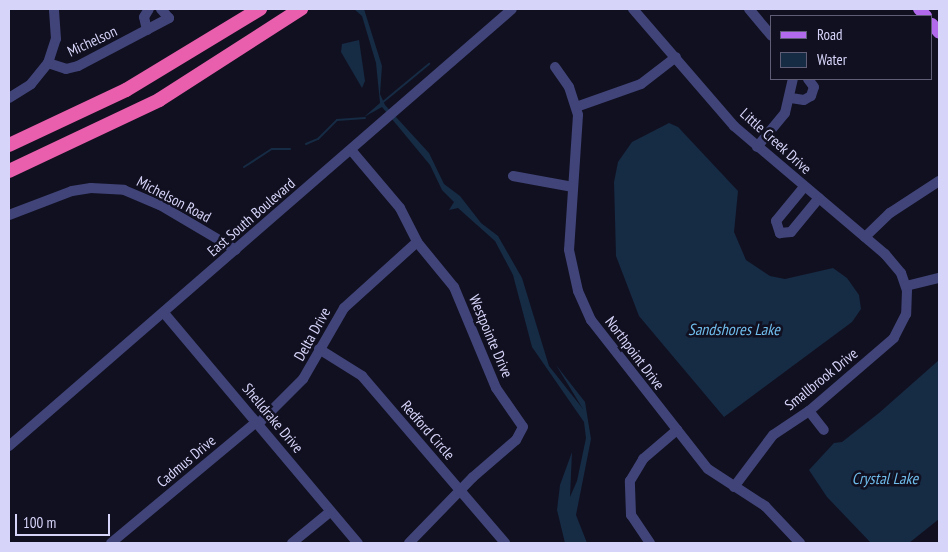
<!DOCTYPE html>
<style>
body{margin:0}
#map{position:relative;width:948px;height:552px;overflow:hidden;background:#111020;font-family:"PT Sans Narrow",sans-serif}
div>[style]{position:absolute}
.water>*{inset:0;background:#162b44}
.stream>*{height:2px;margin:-1px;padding:0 1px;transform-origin:1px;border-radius:1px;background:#162b44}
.minor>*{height:10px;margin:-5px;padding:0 5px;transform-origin:5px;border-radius:5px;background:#414479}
.major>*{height:12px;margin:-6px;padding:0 6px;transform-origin:6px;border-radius:6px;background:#b06aeb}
.highway>*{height:14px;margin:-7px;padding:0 7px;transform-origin:7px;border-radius:7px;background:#ea5fad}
span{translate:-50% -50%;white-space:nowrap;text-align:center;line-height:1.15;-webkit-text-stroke:5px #111020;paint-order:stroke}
.street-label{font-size:15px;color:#d6d4f9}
.water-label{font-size:16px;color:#70bdec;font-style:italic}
.frame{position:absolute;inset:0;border:10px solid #d6d4f9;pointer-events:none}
.legend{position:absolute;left:770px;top:15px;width:162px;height:65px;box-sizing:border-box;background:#111020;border:1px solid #605e77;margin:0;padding:6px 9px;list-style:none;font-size:15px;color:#d6d4f9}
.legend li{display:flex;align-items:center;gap:10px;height:25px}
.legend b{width:25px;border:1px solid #605e77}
.scale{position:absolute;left:15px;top:514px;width:95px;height:22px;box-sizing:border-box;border:2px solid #d6d4f9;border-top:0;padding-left:6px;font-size:15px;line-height:18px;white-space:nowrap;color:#d6d4f9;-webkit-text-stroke:4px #111020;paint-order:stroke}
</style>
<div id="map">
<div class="water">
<div style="clip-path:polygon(354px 9px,364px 9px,382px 66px,380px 94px,385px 105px,429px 153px,444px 184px,460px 196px,481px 223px,498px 236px,522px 278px,549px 366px,583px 409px,556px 365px,585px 402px,591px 439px,576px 515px,587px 543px,565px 543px,557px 510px,560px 485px,572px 452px,570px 497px,577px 481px,586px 438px,584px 422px,532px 347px,513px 275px,495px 241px,458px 208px,449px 210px,454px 202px,442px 190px,430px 165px,382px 107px,364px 117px,380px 103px,376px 63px,362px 16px)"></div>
<div style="clip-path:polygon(359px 40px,365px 81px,362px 88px,341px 52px,342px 44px)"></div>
<div style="clip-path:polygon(669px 123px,678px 127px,738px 191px,734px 232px,746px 260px,770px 276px,785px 279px,833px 268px,847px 278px,859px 295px,861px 309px,852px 322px,724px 417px,639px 316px,616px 256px,614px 182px,618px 162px,632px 142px)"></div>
<div style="clip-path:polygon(939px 360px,939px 519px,909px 543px,871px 543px,827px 497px,809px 470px,834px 443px,842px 442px,879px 413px)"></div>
</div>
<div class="stream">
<div style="left:383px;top:102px;width:60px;rotate:-39.6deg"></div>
<div style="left:306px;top:144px;width:13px;rotate:-23deg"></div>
<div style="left:318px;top:139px;width:27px;rotate:-45deg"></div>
<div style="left:337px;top:120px;width:28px;rotate:-4deg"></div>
<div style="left:244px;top:167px;width:33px;rotate:-33deg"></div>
<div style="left:272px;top:149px;width:18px"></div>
</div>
<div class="minor">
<div style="left:633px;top:9px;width:155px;rotate:49.2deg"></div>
<div style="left:734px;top:126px;width:198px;rotate:40.3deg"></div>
<div style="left:885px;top:254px;width:25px;rotate:50deg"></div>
<div style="left:901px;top:273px;width:18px;rotate:71deg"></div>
<div style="left:907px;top:290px;width:24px;rotate:92deg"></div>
<div style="left:906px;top:314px;width:27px;rotate:117deg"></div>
<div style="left:894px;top:338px;width:112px;rotate:139.3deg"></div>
<div style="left:809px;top:411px;width:43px;rotate:146.3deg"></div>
<div style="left:773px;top:435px;width:65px;rotate:126.9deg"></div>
<div style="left:749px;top:9px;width:35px;rotate:50deg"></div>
<div style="left:147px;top:30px;width:13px;rotate:-103deg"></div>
<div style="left:144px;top:17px;width:9px;rotate:-58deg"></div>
<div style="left:48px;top:63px;width:19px;rotate:18deg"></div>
<div style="left:66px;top:69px;width:12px;rotate:-14deg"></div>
<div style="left:78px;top:66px;width:103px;rotate:-27.8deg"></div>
<div style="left:169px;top:18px;width:12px;rotate:-132deg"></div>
<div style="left:555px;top:67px;width:24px;rotate:55deg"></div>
<div style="left:569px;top:87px;width:29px;rotate:72deg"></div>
<div style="left:578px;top:115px;width:135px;rotate:93.8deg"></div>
<div style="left:569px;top:250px;width:42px;rotate:77.6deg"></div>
<div style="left:578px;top:291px;width:32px;rotate:66deg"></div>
<div style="left:591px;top:320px;width:189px;rotate:51.9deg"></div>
<div style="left:708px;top:469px;width:68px;rotate:33deg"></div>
<div style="left:765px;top:506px;width:51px;rotate:46.6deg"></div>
<div style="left:9px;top:98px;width:26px;rotate:-32deg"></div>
<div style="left:31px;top:84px;width:27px;rotate:-51deg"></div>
<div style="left:48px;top:63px;width:25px;rotate:-72deg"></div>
<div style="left:56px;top:39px;width:30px;rotate:-94deg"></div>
<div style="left:791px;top:98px;width:13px;rotate:9deg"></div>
<div style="left:804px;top:100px;width:8px;rotate:-30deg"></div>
<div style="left:811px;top:96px;width:9px;rotate:-72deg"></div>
<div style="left:814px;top:87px;width:10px;rotate:-127deg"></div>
<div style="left:576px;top:107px;width:69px;rotate:-19.5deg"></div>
<div style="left:641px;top:84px;width:44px;rotate:-37.6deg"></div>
<div style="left:757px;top:147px;width:44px;rotate:-50.5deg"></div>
<div style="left:785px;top:113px;width:35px;rotate:-77deg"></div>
<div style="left:351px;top:150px;width:76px;rotate:49.8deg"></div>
<div style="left:400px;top:208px;width:38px;rotate:63deg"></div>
<div style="left:417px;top:242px;width:58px;rotate:50.6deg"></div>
<div style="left:454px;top:287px;width:109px;rotate:67.4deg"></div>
<div style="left:496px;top:388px;width:47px;rotate:55.3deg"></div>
<div style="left:523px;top:427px;width:15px;rotate:118deg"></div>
<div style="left:516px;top:440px;width:57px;rotate:139.3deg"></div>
<div style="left:473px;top:477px;width:92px;rotate:134.1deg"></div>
<div style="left:513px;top:176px;width:61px;rotate:10.4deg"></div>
<div style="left:804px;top:187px;width:44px;rotate:129.5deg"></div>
<div style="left:776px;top:221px;width:13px;rotate:72deg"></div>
<div style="left:780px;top:233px;width:11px;rotate:-5deg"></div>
<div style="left:791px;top:232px;width:44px;rotate:-50.5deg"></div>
<div style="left:9px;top:215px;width:67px;rotate:-20.9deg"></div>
<div style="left:72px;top:191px;width:19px;rotate:-9deg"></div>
<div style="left:91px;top:188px;width:33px;rotate:3deg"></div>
<div style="left:124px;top:190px;width:39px;rotate:23deg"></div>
<div style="left:160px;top:205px;width:88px;rotate:30.6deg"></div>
<div style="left:865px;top:237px;width:35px;rotate:-44deg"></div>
<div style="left:890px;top:213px;width:59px;rotate:-33.1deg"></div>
<div style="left:906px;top:286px;width:34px;rotate:-14deg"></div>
<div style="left:164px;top:313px;width:301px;rotate:49.9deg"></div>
<div style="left:319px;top:349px;width:51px;rotate:32.1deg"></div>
<div style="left:362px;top:376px;width:220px;rotate:49.4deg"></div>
<div style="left:809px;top:411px;width:24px;rotate:52deg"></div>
<div style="left:258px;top:424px;width:64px;rotate:-45deg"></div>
<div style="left:303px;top:379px;width:82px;rotate:-60deg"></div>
<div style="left:344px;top:308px;width:98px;rotate:-42.1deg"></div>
<div style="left:9px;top:446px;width:666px;rotate:-40.98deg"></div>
<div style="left:111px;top:543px;width:189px;rotate:-39.8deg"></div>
<div style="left:292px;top:543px;width:50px;rotate:-39.4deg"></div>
<div style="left:650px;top:543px;width:34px;rotate:-124deg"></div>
<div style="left:631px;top:515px;width:34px;rotate:-92deg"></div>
<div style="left:630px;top:481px;width:26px;rotate:-59deg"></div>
<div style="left:643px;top:459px;width:45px;rotate:-40.5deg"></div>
</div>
<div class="major">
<div style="left:919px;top:9px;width:10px;rotate:45deg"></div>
<div style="left:932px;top:24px;width:11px;rotate:52deg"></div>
</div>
<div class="highway">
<div style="left:9px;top:145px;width:129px;rotate:-25.2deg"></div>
<div style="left:126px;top:90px;width:157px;rotate:-31.2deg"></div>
<div style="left:9px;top:171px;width:166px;rotate:-25.3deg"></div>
<div style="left:159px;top:100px;width:169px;rotate:-32.7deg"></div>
</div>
<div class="street-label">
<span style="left:92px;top:41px;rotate:-25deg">Michelson</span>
<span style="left:776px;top:141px;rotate:42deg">Little Creek Drive</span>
<span style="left:174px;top:199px;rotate:28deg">Michelson Road</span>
<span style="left:251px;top:217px;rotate:-41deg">East South Boulevard</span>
<span style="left:312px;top:334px;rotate:-61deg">Delta Drive</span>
<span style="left:491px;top:336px;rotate:67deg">Westpointe Drive</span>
<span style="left:635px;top:353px;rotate:53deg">Northpoint Drive</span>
<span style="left:821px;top:379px;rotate:-39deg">Smallbrook Drive</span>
<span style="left:273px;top:418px;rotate:50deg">Shelldrake Drive</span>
<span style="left:428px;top:430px;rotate:49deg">Redford Circle</span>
<span style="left:186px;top:461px;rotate:-40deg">Cadmus Drive</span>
</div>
<div class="water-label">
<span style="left:734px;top:329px">Sandshores Lake</span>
<span style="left:885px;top:478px">Crystal Lake</span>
</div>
<div class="frame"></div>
<ul class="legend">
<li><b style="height:6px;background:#b06aeb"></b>Road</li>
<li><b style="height:14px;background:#162b44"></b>Water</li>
</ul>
<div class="scale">100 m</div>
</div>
